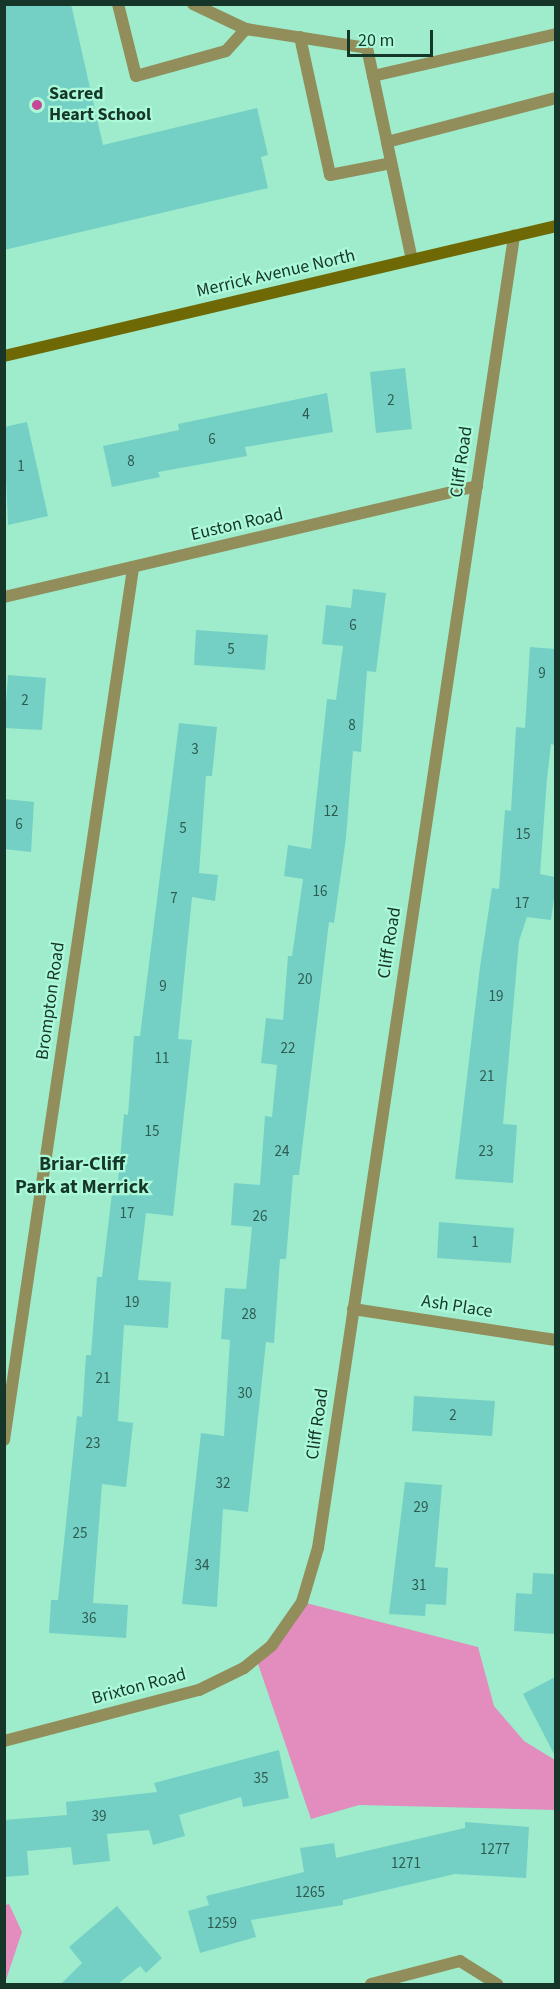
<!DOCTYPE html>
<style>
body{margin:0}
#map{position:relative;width:560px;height:1989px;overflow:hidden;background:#9eeccb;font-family:"Source Sans 3",sans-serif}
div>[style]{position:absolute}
.green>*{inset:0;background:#e28dbd}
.building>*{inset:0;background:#74d0c5}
.service>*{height:12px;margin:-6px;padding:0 6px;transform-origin:6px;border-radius:6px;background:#918e5b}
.minor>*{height:12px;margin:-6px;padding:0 6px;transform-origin:6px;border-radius:6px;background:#918e5b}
.secondary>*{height:12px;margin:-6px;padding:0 6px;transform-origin:6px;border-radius:6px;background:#6f6905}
.dots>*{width:16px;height:16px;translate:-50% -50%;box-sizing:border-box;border:3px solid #abf9d8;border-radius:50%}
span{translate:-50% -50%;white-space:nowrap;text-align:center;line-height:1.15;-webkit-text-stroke:4.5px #abf9d8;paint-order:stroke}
.number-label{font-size:15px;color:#2e5c50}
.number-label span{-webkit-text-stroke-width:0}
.poi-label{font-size:18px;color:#163629;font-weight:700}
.left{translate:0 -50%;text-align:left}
.street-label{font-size:18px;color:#163629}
.neighbourhood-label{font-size:20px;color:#163629;font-weight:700}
.frame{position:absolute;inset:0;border:6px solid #163629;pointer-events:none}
.scale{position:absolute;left:347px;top:30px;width:86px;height:27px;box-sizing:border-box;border:3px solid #163629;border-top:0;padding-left:8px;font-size:18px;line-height:21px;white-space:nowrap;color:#163629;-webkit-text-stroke:4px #abf9d8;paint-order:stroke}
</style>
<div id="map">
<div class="green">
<div style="clip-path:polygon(302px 1602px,478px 1647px,494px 1706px,524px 1741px,555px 1760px,555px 1810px,359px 1805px,311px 1819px,256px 1658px)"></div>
<div style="clip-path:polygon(9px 1904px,22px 1932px,5px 1983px,5px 1905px)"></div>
</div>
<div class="building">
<div style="clip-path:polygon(4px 4px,71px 4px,103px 145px,257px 108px,268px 155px,261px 157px,268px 188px,4px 250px)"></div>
<div style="clip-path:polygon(405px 368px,412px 429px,376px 433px,370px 372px)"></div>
<div style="clip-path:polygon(327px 393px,333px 432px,245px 447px,247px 456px,158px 472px,160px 477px,112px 487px,103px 446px,179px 430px,178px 424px)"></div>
<div style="clip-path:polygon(27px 422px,48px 516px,8px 525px,4px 427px)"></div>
<div style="clip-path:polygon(353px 589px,386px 593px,376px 672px,367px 671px,361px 752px,353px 751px,346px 838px,334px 923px,329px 922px,299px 1175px,293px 1175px,286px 1259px,280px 1259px,274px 1343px,266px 1342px,248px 1512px,223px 1509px,217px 1607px,182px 1604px,201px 1433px,224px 1436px,230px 1340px,221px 1339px,225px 1288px,246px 1289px,252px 1227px,231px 1225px,234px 1183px,260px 1185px,265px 1116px,272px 1117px,277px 1065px,261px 1063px,266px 1018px,283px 1020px,288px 956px,292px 956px,303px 879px,284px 876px,288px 845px,311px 849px,327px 699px,336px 700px,343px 646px,322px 644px,326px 605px,351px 608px)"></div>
<div style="clip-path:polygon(196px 630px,268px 635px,265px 670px,194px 665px)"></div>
<div style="clip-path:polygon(530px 647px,555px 649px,555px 745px,551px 744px,547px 779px,540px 874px,555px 877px,555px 891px,551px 920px,527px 917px,519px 941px,503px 1124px,517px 1125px,513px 1183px,455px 1179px,480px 967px,492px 888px,499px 889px,505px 810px,511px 811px,516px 727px,525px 728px)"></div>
<div style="clip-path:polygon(8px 675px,46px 678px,42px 730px,4px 728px)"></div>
<div style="clip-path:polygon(179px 723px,217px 727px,212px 776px,206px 776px,199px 873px,218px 875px,215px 901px,192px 897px,178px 1039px,192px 1040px,173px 1216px,146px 1213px,138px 1280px,171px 1282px,168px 1328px,124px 1325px,118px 1421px,133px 1423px,126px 1487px,102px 1484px,93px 1603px,128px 1605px,126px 1638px,49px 1633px,51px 1600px,58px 1600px,77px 1416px,82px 1417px,86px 1355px,91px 1355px,97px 1277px,102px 1277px,112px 1193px,117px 1193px,124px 1114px,128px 1115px,134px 1036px,140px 1036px)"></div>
<div style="clip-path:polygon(4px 799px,34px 802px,31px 852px,4px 849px)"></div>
<div style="clip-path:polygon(439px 1222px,514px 1228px,511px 1263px,437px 1258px)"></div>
<div style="clip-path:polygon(414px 1396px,495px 1401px,492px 1436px,412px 1431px)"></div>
<div style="clip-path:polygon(405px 1482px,442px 1485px,435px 1567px,448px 1568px,446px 1605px,426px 1604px,425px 1616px,389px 1614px)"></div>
<div style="clip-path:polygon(533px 1573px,555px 1574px,555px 1634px,514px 1631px,516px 1593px,532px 1594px)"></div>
<div style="clip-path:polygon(555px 1677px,555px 1756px,523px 1694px)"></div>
<div style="clip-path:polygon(279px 1750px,289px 1798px,243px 1807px,241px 1797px,179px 1815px,185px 1836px,153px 1845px,149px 1830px,107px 1834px,110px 1861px,73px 1865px,71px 1847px,27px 1851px,29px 1875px,4px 1877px,4px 1820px,67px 1815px,66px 1802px,157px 1792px,154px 1783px)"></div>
<div style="clip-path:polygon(465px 1822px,529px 1827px,526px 1878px,455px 1874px,343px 1900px,343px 1905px,251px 1920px,256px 1937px,200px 1953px,188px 1911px,209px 1905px,206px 1896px,304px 1872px,300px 1848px,334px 1843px,336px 1858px,465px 1828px)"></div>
<div style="clip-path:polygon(117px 1906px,162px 1958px,146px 1973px,140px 1966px,118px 1984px,61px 1984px,82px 1963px,69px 1947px)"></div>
</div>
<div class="service">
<div style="left:118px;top:4px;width:74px;rotate:76deg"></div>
<div style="left:136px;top:76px;width:93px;rotate:-15.5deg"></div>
<div style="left:226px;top:51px;width:30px;rotate:-48deg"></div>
<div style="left:193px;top:4px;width:59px;rotate:25.3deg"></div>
<div style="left:246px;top:29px;width:122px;rotate:8.9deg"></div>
<div style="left:367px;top:48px;width:29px;rotate:78deg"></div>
<div style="left:373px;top:76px;width:188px;rotate:-12.9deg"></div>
<div style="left:300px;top:37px;width:141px;rotate:77.7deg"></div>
<div style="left:330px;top:175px;width:62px;rotate:-11.1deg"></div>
<div style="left:373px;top:76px;width:67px;rotate:78deg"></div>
<div style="left:412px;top:260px;width:121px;rotate:-102deg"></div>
<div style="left:387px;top:142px;width:175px;rotate:-14.6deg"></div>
</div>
<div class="minor">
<div style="left:4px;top:597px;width:486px;rotate:-13.2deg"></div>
<div style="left:353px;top:1309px;width:205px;rotate:8.7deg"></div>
<div style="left:4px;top:1440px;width:881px;rotate:-81.58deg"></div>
<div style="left:4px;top:1741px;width:202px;rotate:-14.7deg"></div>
<div style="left:199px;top:1690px;width:50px;rotate:-26.1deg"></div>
<div style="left:244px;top:1668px;width:36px;rotate:-39deg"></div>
<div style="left:272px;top:1645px;width:52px;rotate:-55.1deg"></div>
<div style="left:302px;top:1602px;width:56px;rotate:-73.5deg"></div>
<div style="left:318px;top:1548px;width:1327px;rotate:-81.5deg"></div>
<div style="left:371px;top:1984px;width:92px;rotate:-14.5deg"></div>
<div style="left:460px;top:1961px;width:44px;rotate:31.9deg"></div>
</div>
<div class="secondary">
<div style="left:4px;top:356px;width:567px;rotate:-13.25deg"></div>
</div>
<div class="dots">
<div style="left:37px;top:105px;background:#c64896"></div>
</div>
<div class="number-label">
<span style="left:391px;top:401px">2</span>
<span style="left:306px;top:415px">4</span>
<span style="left:212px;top:440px">6</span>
<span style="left:131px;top:462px">8</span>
<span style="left:21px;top:467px">1</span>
<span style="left:353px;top:626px">6</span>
<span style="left:231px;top:650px">5</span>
<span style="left:542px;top:674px">9</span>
<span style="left:25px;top:701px">2</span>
<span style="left:352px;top:726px">8</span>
<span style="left:195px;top:750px">3</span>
<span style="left:331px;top:812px">12</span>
<span style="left:19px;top:825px">6</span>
<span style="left:183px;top:829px">5</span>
<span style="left:523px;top:835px">15</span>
<span style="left:320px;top:892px">16</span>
<span style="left:174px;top:899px">7</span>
<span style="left:522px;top:904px">17</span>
<span style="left:305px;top:980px">20</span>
<span style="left:163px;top:987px">9</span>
<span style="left:496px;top:997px">19</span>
<span style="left:288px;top:1049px">22</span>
<span style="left:162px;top:1059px">11</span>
<span style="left:487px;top:1077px">21</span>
<span style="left:152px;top:1132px">15</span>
<span style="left:282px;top:1152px">24</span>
<span style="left:486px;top:1152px">23</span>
<span style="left:127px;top:1214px">17</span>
<span style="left:260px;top:1217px">26</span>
<span style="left:475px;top:1243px">1</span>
<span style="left:132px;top:1303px">19</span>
<span style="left:249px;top:1315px">28</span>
<span style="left:103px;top:1379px">21</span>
<span style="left:245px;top:1394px">30</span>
<span style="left:453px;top:1416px">2</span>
<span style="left:93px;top:1444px">23</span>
<span style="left:223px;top:1484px">32</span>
<span style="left:421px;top:1508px">29</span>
<span style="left:80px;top:1534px">25</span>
<span style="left:202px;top:1566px">34</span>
<span style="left:419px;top:1586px">31</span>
<span style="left:89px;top:1619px">36</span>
<span style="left:261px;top:1779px">35</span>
<span style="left:99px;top:1817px">39</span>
<span style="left:495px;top:1850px">1277</span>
<span style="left:406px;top:1864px">1271</span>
<span style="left:310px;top:1893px">1265</span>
<span style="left:222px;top:1924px">1259</span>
</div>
<div class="poi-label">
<span class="left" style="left:49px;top:105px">Sacred<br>Heart School</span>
</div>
<div class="street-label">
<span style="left:276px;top:274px;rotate:-13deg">Merrick Avenue North</span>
<span style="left:462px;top:462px;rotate:-82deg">Cliff Road</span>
<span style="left:237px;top:525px;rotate:-13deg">Euston Road</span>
<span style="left:390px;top:943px;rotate:-81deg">Cliff Road</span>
<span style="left:51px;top:1001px;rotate:-82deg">Brompton Road</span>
<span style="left:457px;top:1307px;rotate:9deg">Ash Place</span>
<span style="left:318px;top:1424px;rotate:-82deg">Cliff Road</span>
<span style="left:139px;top:1687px;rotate:-15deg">Brixton Road</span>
</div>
<div class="neighbourhood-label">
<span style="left:82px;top:1176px">Briar-Cliff<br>Park at Merrick</span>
</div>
<div class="frame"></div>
<div class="scale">20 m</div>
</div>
